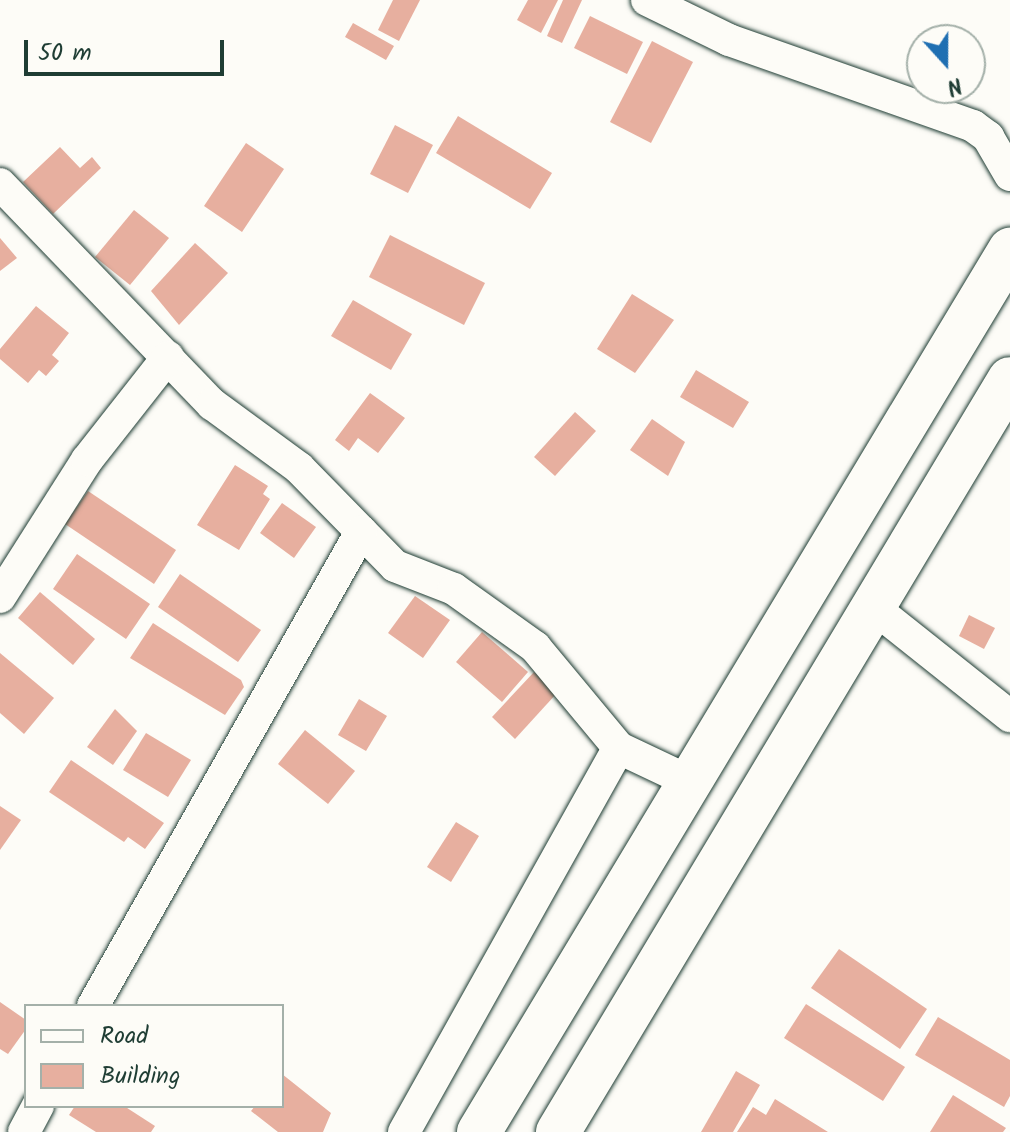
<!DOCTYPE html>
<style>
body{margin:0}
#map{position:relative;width:1010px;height:1132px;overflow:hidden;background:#fdfcf7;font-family:Kalam,sans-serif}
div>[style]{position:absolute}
.building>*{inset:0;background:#e7af9f}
.roads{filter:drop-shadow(0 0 2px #1f3d34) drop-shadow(0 0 2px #1f3d34)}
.street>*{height:32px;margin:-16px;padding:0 16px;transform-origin:16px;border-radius:16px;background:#fdfcf7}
.highway>*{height:44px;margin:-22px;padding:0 22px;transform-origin:22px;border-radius:22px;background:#fdfcf7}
span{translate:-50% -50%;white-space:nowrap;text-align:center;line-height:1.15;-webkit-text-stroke:7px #fdfcf7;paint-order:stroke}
.legend{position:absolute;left:24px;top:1004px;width:260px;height:104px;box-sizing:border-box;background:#fdfcf7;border:2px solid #a4b0a9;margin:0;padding:10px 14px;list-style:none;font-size:24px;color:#1f3d34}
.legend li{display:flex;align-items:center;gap:16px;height:40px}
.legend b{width:40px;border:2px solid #a4b0a9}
.north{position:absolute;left:906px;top:24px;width:80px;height:80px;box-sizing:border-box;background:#fdfcf7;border:2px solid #a4b0a9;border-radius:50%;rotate:159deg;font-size:22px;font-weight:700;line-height:32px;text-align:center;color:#1f3d34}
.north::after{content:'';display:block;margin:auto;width:28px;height:36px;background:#1f6fb2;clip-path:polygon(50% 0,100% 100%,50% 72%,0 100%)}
.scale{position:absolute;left:24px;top:40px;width:200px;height:36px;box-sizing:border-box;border:4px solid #1f3d34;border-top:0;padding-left:10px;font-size:24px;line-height:28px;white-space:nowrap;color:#1f3d34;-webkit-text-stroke:6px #fdfcf7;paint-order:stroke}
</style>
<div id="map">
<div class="building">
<div style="clip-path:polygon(393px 0,420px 0,399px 41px,378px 30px)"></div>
<div style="clip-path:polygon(528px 0,558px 0,541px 33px,517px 20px)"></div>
<div style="clip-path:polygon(563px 0,582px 0,562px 43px,547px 36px)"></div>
<div style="clip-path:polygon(590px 16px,643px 42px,627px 74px,574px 48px)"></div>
<div style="clip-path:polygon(353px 23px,394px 46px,386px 60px,345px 37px)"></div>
<div style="clip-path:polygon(652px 41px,693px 62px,651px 143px,610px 122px)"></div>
<div style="clip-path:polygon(458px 116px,552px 173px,530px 209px,436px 153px)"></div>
<div style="clip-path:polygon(395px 125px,433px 145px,408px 193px,370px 174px)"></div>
<div style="clip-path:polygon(246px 143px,284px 169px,242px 232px,204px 206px)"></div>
<div style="clip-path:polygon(60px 147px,80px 168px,92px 157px,101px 168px,53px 214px,23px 182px)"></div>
<div style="clip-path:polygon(134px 210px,169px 238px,130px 285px,95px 257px)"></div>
<div style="clip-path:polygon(390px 235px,485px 283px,464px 325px,369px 277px)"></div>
<div style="clip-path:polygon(0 238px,17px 258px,0 271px)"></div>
<div style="clip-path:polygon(195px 243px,228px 273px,179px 325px,151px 291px)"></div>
<div style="clip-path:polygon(632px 294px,674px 320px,635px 373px,597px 349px)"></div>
<div style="clip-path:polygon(353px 300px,412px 334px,391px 370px,331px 336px)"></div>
<div style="clip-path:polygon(36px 306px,69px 333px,52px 355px,59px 361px,46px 376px,39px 370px,28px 383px,0 359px,0 349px)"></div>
<div style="clip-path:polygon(696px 370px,749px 402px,733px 428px,680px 397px)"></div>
<div style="clip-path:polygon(370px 393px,405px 418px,378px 453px,358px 438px,349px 451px,335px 440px)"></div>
<div style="clip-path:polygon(575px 412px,596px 431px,555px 476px,534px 457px)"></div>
<div style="clip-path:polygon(652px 419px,685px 442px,668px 476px,630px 450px)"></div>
<div style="clip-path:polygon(235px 465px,268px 486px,263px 494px,270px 499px,239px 550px,197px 525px)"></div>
<div style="clip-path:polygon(88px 491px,176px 550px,154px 584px,65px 524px)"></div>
<div style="clip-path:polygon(282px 503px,316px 527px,294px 558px,260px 533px)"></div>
<div style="clip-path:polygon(77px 554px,150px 604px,126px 639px,53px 589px)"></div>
<div style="clip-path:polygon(180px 574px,261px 630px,238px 662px,158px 607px)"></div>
<div style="clip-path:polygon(40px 592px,95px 639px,73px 665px,18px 618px)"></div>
<div style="clip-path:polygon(415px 596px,450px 620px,423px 658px,388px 633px)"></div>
<div style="clip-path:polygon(969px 615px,995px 628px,984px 649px,959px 636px)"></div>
<div style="clip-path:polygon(153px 623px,241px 680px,244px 687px,225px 715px,130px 658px)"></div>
<div style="clip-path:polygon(482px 632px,528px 672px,502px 702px,456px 662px)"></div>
<div style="clip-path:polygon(0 653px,54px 698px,24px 734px,0 713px)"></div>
<div style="clip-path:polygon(534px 672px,557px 693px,515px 739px,492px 717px)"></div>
<div style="clip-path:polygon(359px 699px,387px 716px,366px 751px,338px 735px)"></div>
<div style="clip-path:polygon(115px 709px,137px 731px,113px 765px,87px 747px)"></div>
<div style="clip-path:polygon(305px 730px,355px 771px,328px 804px,278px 764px)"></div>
<div style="clip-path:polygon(146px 733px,191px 760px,168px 797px,123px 770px)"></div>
<div style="clip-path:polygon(71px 760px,164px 823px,145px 849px,128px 837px,124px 842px,49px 792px)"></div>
<div style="clip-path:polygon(0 806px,21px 820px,0 850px)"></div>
<div style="clip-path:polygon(456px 822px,479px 836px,451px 882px,427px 867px)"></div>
<div style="clip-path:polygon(839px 949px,927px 1009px,900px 1049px,811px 988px)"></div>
<div style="clip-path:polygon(0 1002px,26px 1020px,26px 1029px,8px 1054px,0 1049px)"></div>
<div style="clip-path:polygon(806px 1004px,905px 1067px,883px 1101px,784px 1038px)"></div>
<div style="clip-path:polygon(938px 1017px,1010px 1060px,1010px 1096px,1004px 1107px,915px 1055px)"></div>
<div style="clip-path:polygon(736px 1071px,760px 1085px,733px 1132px,701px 1132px)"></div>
<div style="clip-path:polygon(282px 1074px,331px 1113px,323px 1132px,278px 1132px,251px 1111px,255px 1106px,282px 1106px)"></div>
<div style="clip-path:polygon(953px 1095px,1006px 1128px,1003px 1132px,930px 1132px)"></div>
<div style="clip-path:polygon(775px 1099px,828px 1132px,737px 1132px,753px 1107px,766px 1115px)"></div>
<div style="clip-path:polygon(75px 1106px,124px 1106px,155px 1126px,151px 1132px,96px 1132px,69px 1115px)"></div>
</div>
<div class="roads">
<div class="street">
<div style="left:647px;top:0;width:91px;rotate:26deg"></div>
<div style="left:729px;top:40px;width:259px;rotate:19.4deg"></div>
<div style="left:973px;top:126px;width:19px;rotate:36deg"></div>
<div style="left:988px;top:137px;width:44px;rotate:59.9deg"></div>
<div style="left:0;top:184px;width:306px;rotate:46.1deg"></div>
<div style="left:212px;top:404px;width:108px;rotate:36.3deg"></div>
<div style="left:299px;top:468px;width:137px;rotate:45.6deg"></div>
<div style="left:395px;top:566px;width:63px;rotate:21.3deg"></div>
<div style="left:454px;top:589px;width:100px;rotate:35.6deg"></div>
<div style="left:535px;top:647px;width:131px;rotate:50.3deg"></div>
<div style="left:619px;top:748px;width:80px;rotate:25.3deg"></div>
<div style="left:0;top:597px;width:162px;rotate:-57.6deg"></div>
<div style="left:87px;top:460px;width:131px;rotate:-51.8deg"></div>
<div style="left:874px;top:608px;width:174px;rotate:38.5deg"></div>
<div style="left:93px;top:1006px;width:545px;rotate:-60.52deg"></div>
<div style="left:24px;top:1132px;width:30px;rotate:-62deg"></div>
<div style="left:404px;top:1132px;width:440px;rotate:-60.8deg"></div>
</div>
<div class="highway">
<div style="left:479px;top:1132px;width:1030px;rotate:-58.95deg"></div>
<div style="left:558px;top:1132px;width:878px;rotate:-59.03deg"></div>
</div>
</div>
<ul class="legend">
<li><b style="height:10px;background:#fdfcf7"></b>Road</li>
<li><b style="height:22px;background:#e7af9f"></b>Building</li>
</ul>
<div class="north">N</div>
<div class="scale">50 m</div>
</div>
